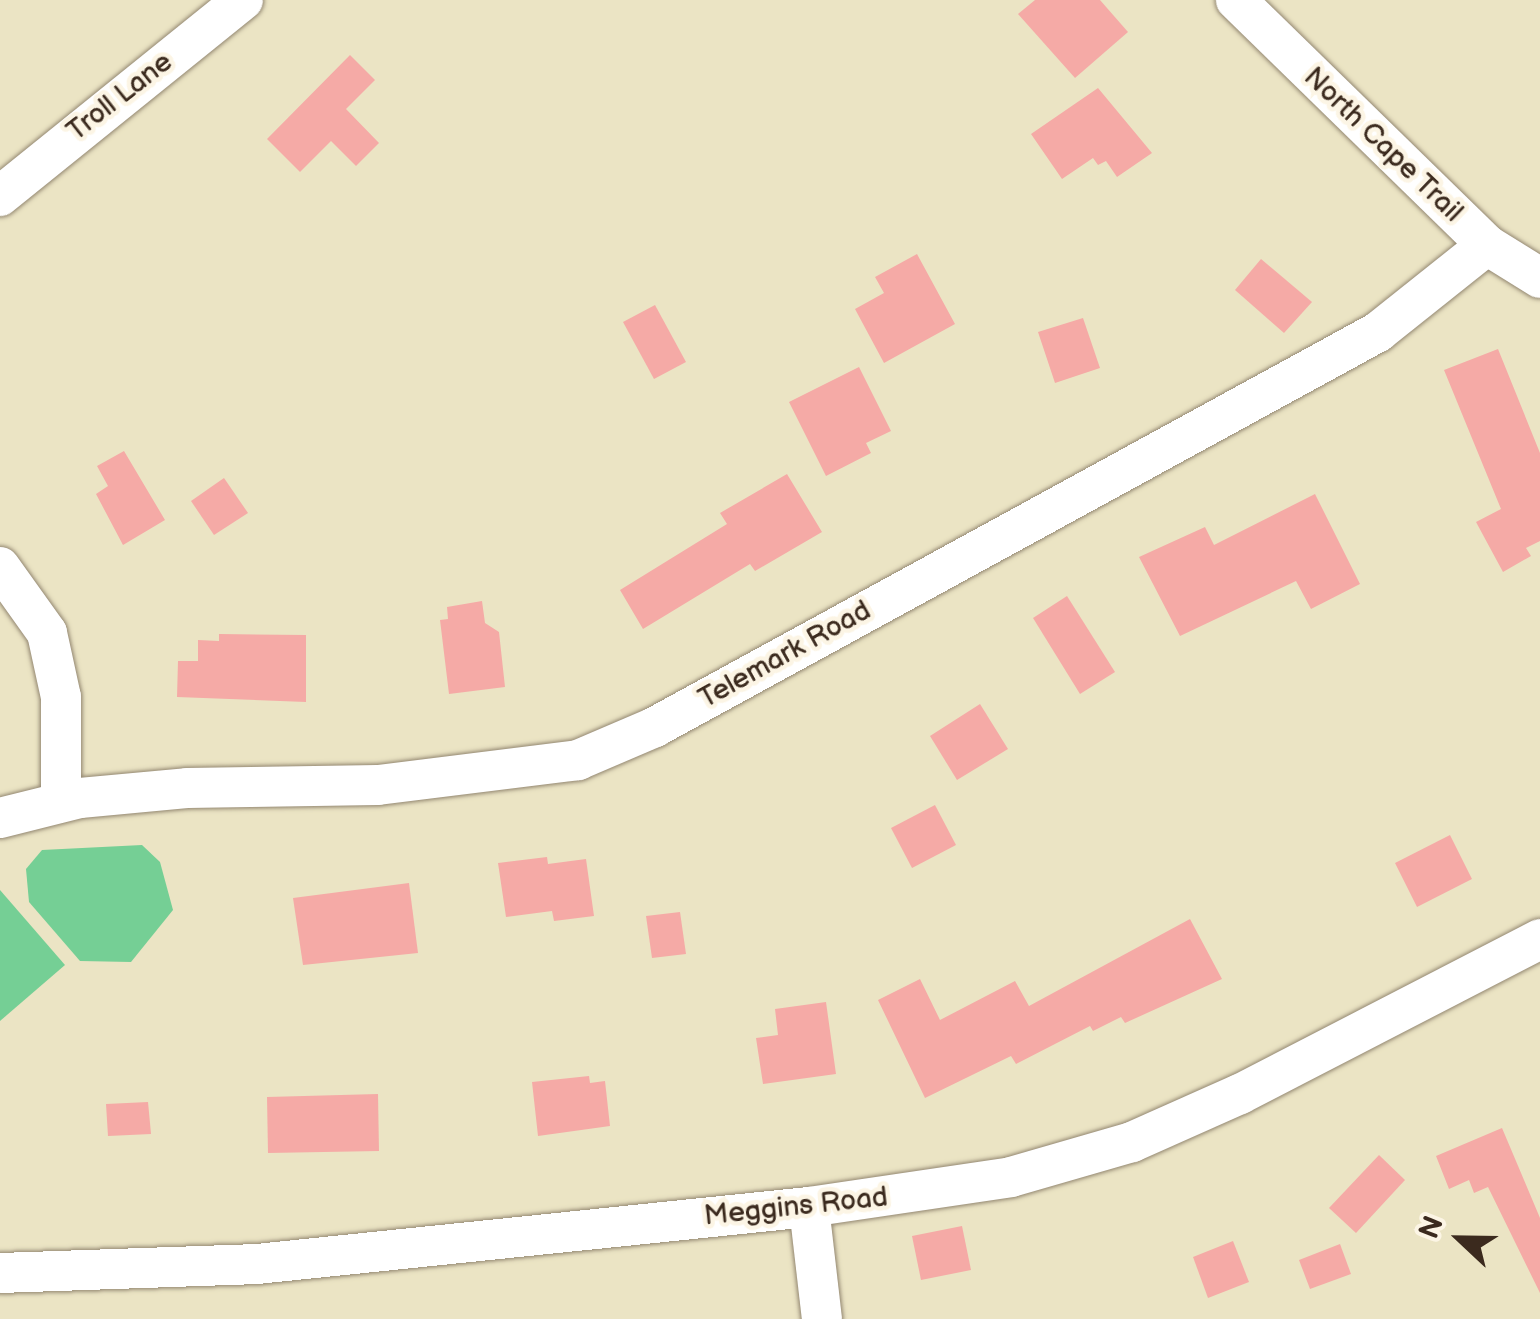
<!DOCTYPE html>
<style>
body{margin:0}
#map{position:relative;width:1540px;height:1319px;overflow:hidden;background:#ebe4c4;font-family:"Balsamiq Sans",sans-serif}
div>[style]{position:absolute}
.green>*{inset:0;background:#75cf95}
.building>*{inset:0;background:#f5aaa6}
.roads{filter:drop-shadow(0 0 2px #938771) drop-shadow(0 0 2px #938771)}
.minor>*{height:40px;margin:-20px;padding:0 20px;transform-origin:20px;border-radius:20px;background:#fff}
span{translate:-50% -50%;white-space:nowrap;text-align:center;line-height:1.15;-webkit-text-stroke:9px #fcf5e5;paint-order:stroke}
.street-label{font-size:28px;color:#3b2a1e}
.north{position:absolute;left:1410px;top:1189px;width:100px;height:100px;-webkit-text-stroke:8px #fcf5e5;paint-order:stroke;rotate:292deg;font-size:28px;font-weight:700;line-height:40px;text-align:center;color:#3b2a1e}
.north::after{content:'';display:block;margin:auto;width:35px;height:45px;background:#3b2a1e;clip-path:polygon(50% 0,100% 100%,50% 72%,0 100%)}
</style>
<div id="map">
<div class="green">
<div style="clip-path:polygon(142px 845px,160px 862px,173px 910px,131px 962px,80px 961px,29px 902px,26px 869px,42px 850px)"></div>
<div style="clip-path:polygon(0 890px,65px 965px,0 1021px)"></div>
</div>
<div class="building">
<div style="clip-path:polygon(1035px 0,1100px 0,1128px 32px,1075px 78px,1018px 14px)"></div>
<div style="clip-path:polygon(350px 55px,375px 80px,346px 109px,379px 143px,356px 166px,331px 141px,300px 172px,267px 139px)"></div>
<div style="clip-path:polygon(1098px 88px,1152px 153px,1117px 177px,1106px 161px,1098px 165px,1093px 158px,1062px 179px,1031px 134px)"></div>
<div style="clip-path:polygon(917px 254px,955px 324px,884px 363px,855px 309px,884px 293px,875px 277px)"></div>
<div style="clip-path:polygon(1261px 259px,1312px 302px,1284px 333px,1235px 290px)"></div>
<div style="clip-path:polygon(655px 305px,686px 362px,654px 379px,623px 322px)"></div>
<div style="clip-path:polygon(1083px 318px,1100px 368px,1055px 383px,1038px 332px)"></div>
<div style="clip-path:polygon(1498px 349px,1540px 453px,1540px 541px,1526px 548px,1531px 556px,1503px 572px,1476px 522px,1501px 509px,1444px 370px)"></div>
<div style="clip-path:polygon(859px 367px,891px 431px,866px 443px,871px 453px,826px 476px,789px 402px)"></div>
<div style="clip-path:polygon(124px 451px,165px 520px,123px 545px,96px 494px,108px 486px,97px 466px)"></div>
<div style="clip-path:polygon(787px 474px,822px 532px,755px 571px,750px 564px,643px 629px,620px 590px,727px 524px,720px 513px)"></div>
<div style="clip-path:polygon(224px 478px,248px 513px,214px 535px,191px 501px)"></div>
<div style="clip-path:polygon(1315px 494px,1360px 584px,1311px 609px,1296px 581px,1180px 636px,1139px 557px,1205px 527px,1214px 545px)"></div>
<div style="clip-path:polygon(1067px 596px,1115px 672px,1080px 694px,1033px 618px)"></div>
<div style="clip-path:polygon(482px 601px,485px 623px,499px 632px,505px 687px,449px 694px,440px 620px,448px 619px,447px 607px)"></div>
<div style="clip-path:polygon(219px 634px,306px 635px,306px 702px,177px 697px,178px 661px,198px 661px,198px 640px,219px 641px)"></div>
<div style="clip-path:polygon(980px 704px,1008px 749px,957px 780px,930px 736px)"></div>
<div style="clip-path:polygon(935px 805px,956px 845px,912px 868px,891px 828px)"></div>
<div style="clip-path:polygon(1450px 835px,1472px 879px,1417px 907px,1395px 863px)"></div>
<div style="clip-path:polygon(547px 857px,548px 864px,586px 859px,594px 916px,554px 921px,552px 911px,506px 917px,498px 863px)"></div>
<div style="clip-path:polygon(409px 883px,418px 953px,303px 965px,293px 898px)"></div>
<div style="clip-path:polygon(680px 912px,686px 954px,652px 958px,646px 916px)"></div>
<div style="clip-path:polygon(1190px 919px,1222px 979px,1125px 1023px,1121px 1017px,1093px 1031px,1090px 1026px,1016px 1064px,1011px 1056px,925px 1098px,878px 1000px,920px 979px,940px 1020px,1015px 981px,1029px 1006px)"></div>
<div style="clip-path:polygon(826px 1002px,836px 1074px,763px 1084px,756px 1038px,778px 1035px,775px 1009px)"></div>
<div style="clip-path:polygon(589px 1076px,590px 1083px,605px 1081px,610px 1126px,538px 1136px,532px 1082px)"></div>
<div style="clip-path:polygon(378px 1094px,379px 1151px,268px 1153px,267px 1097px)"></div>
<div style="clip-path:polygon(148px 1102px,151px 1134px,108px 1136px,106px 1104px)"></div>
<div style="clip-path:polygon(1502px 1128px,1540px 1218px,1540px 1293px,1488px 1187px,1474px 1193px,1469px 1180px,1449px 1189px,1436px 1156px)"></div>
<div style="clip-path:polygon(1379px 1155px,1405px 1180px,1356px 1233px,1329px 1208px)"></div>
<div style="clip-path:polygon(962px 1226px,971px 1270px,921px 1280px,912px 1236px)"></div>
<div style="clip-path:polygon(1233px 1241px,1249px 1282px,1208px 1298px,1193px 1257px)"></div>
<div style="clip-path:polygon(1340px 1244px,1351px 1274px,1310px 1289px,1299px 1260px)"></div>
</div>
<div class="roads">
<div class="minor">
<div style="left:1236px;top:0;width:351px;rotate:44.3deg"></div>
<div style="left:1487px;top:245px;width:62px;rotate:31.9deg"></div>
<div style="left:0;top:196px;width:312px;rotate:-38.9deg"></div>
<div style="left:0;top:567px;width:81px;rotate:54.5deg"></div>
<div style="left:47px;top:633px;width:66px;rotate:77.7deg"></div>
<div style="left:61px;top:697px;width:105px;rotate:90deg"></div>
<div style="left:0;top:818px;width:82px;rotate:-14deg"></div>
<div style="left:80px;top:798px;width:107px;rotate:-5.3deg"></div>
<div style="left:187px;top:788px;width:191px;rotate:-0.9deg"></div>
<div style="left:378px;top:785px;width:202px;rotate:-7.1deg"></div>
<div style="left:578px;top:760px;width:84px;rotate:-23.2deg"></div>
<div style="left:655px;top:727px;width:824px;rotate:-28.65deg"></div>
<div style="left:1378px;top:332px;width:139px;rotate:-38.6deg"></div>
<div style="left:809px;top:1207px;width:113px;rotate:83.4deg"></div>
<div style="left:0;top:1273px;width:257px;rotate:-2deg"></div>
<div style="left:257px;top:1264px;width:555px;rotate:-5.9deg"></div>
<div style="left:809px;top:1207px;width:204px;rotate:-8.4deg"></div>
<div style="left:1011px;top:1177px;width:126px;rotate:-16.1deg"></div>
<div style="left:1132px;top:1142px;width:118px;rotate:-24deg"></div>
<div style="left:1240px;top:1094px;width:338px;rotate:-27.3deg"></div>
</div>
</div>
<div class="street-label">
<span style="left:120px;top:97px;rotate:-38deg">Troll Lane</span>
<span style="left:1383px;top:145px;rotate:44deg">North Cape Trail</span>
<span style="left:785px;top:655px;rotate:-29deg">Telemark Road</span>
<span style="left:796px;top:1207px;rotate:-6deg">Meggins Road</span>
</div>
<div class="north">N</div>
</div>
